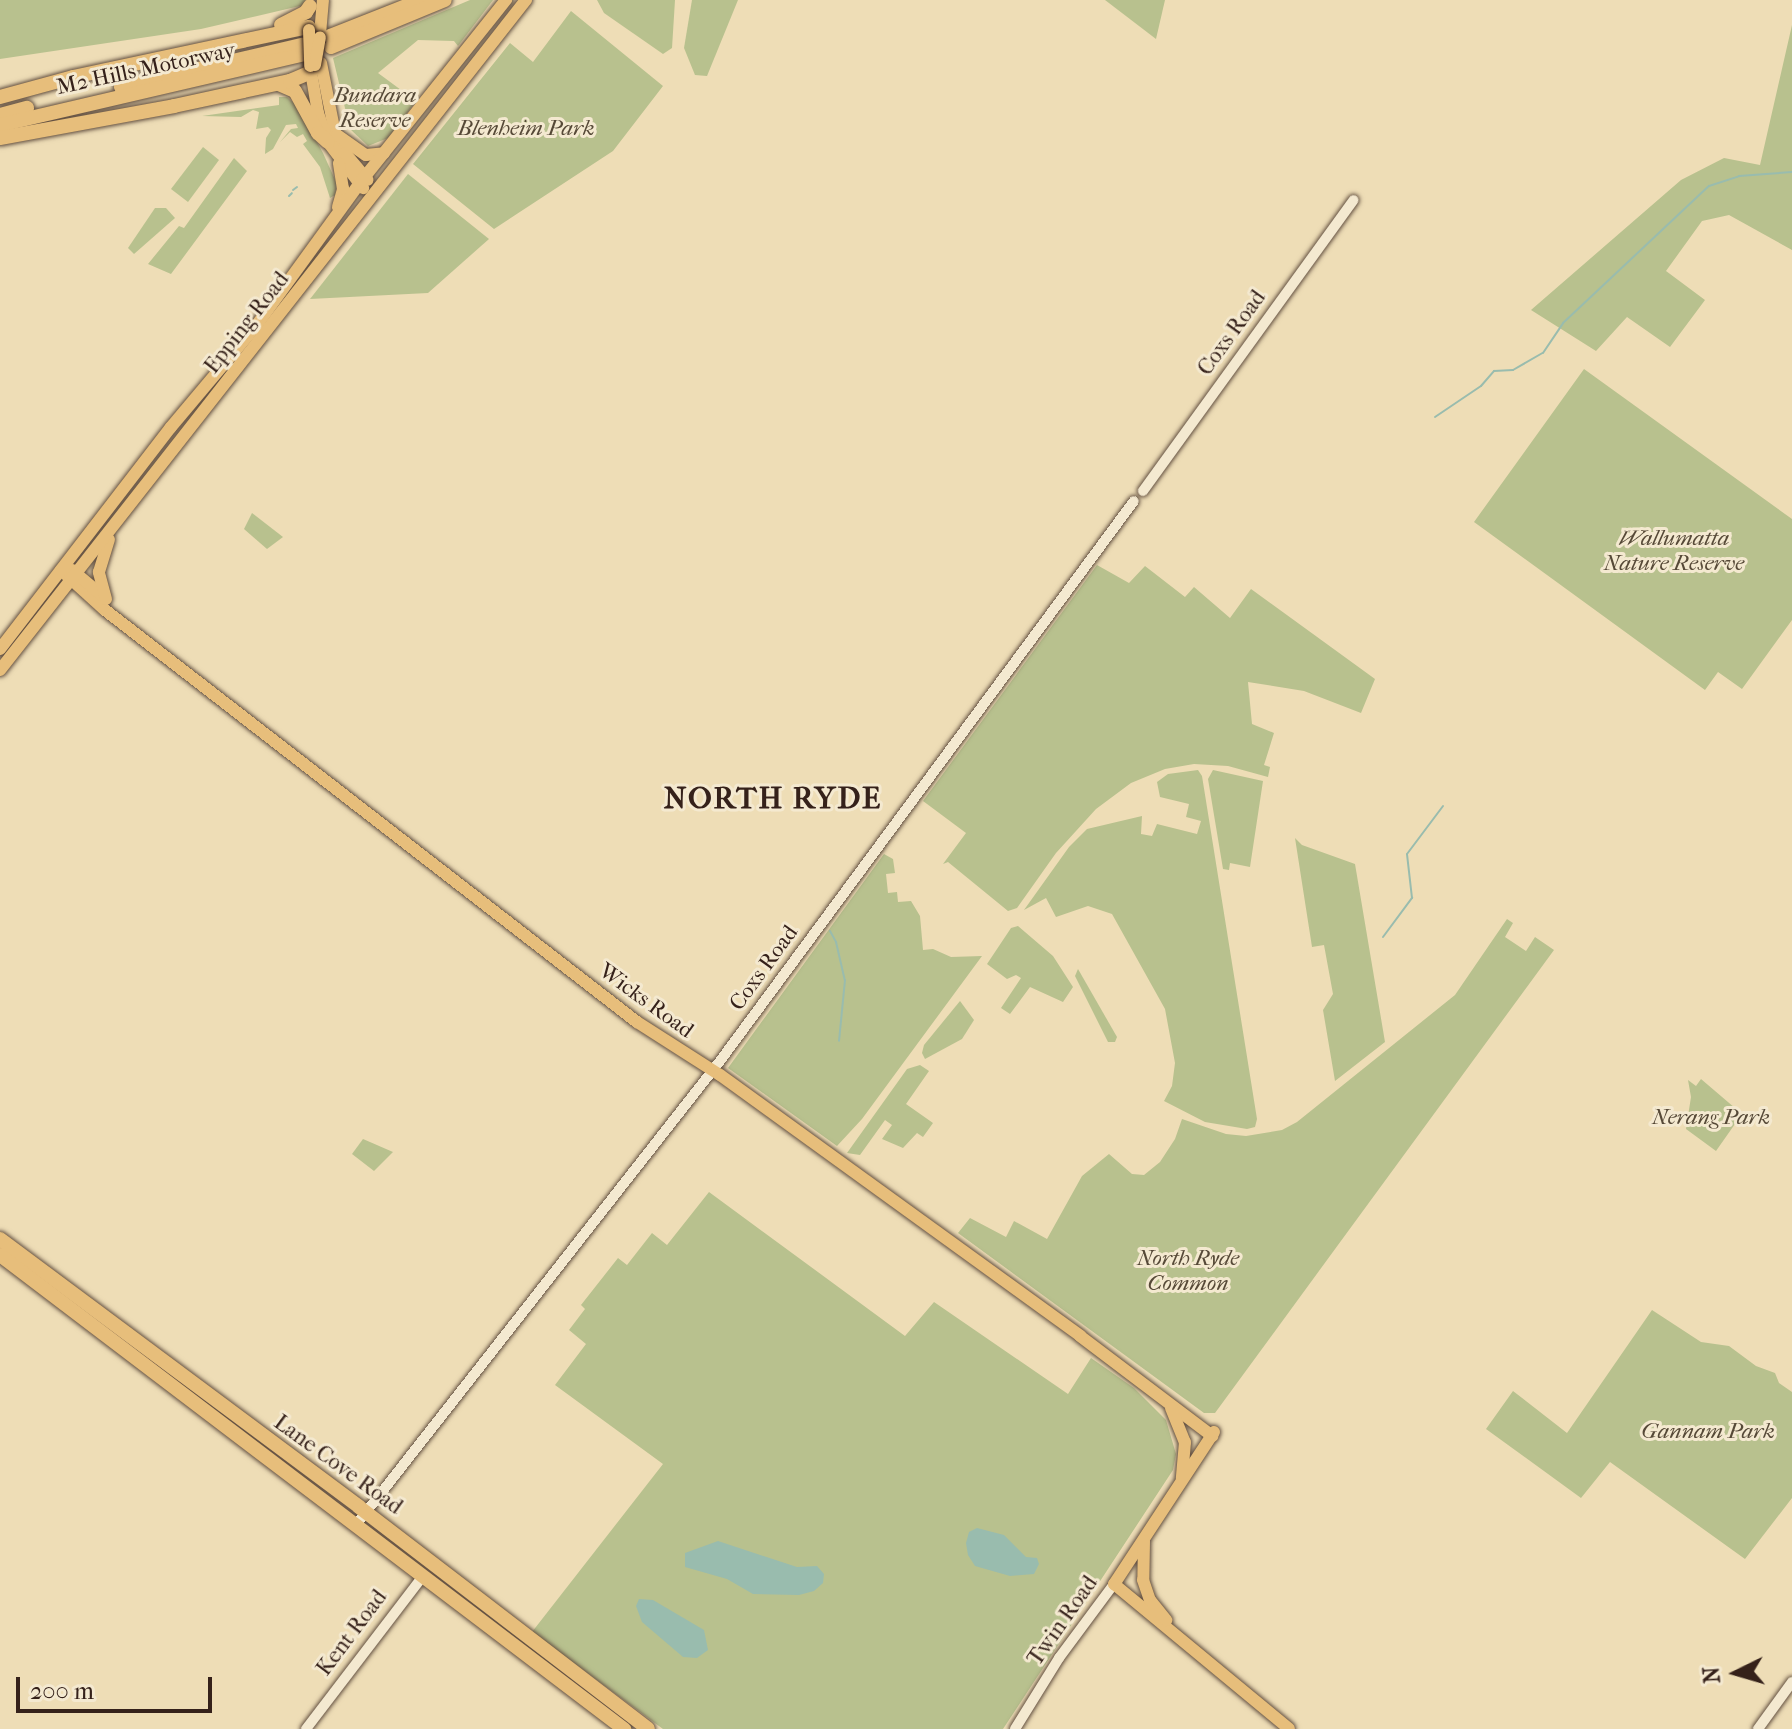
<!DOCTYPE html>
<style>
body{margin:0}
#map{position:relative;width:1792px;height:1729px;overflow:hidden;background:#eeddb6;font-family:"IM FELL French Canon",serif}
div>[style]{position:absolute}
.green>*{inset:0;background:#b8c18e}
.water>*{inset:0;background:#99bcae}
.stream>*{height:2px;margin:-1px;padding:0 1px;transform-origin:1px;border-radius:1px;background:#99bcae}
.roads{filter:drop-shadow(0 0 2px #635041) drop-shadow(0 0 2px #635041)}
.minor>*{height:10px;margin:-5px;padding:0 5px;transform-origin:5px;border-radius:5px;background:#f4e9d0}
.major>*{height:12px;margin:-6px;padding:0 6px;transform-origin:6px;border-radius:6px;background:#e7be7b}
.highway>*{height:14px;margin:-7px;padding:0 7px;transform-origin:7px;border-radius:7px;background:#e7be7b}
.bridges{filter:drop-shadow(0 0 2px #35211a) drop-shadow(0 0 2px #35211a)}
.major-bridge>*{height:12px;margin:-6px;padding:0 6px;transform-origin:6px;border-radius:6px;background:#e7be7b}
span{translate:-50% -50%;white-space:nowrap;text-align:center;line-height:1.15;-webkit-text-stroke:6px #f4e9d0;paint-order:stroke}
.street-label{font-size:22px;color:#35211a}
.park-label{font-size:22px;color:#564937;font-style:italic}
.district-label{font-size:30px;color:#35211a;font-weight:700;letter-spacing:2px}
.north{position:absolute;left:1696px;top:1633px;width:80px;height:80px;-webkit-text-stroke:6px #f4e9d0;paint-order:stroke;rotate:265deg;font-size:22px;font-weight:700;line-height:32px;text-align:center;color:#35211a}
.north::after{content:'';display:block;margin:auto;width:28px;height:36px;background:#35211a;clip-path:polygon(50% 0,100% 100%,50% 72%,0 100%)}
.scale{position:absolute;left:16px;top:1677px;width:196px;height:36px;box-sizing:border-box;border:4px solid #35211a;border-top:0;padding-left:10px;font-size:24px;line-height:28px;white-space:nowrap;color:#35211a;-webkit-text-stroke:6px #f4e9d0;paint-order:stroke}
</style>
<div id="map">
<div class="green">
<div style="clip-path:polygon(0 0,305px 0,304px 5px,201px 29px,0 59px)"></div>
<div style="clip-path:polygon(470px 0,493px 0,458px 46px,454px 41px,418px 40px,378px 73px,416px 101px,388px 138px,368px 146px,350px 129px,333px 58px)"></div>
<div style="clip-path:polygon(597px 0,675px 0,672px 48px,663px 54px,604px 13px)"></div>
<div style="clip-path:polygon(692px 0,738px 0,707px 76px,695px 75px,684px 48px)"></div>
<div style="clip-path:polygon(1105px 0,1165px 0,1156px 39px)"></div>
<div style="clip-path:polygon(571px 11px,663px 86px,613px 151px,494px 229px,413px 164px,510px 43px,533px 62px)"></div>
<div style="clip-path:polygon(1792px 25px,1792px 250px,1729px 215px,1702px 221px,1666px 271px,1705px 300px,1670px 347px,1627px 317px,1596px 351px,1531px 310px,1681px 180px,1724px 158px,1760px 165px)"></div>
<div style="clip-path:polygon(279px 97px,287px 97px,297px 106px,323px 153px,337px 184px,335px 195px,330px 198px,320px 167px,303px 144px,307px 141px,303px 134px,297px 137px,290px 132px,280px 142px,291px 129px,298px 128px,296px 124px,286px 125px,273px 149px,265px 154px,266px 138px,271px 130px,268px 127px,256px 129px,259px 112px,253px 110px,241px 117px,202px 116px,279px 105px)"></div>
<div style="clip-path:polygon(203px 147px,219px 160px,188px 202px,171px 189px)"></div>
<div style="clip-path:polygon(234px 158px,247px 171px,171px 274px,148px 264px,179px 226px,184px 228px)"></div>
<div style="clip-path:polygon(408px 174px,489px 239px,428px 293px,310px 299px)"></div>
<div style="clip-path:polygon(155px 208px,166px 208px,175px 218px,134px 254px,128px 248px)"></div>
<div style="clip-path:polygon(1584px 369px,1792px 519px,1792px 620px,1742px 689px,1718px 672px,1705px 690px,1474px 522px)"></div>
<div style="clip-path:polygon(252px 513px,283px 537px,267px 549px,244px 529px)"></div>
<div style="clip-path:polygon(1097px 565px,1129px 583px,1145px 566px,1185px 597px,1194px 587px,1230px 618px,1251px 589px,1375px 679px,1361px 713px,1304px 691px,1248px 682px,1252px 724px,1274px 733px,1264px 765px,1270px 767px,1268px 777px,1228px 766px,1194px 764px,1165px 769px,1131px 783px,1096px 809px,1056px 853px,1017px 908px,1008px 911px,948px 862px,943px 864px,966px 833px,923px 801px)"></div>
<div style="clip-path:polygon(1198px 770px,1202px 776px,1257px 1119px,1255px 1127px,1247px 1129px,1205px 1122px,1164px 1101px,1172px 1086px,1175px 1063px,1165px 1009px,1112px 914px,1088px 906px,1056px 917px,1046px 898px,1024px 910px,1069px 847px,1087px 829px,1142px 816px,1141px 834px,1152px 836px,1157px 824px,1197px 834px,1201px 821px,1186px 817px,1189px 804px,1160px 797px,1157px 782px,1168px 774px)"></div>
<div style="clip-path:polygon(1213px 770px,1263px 781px,1250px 867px,1230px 863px,1229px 870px,1223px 869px,1208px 779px)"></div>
<div style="clip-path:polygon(1295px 838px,1302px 845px,1355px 864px,1385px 1042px,1335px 1081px,1323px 1010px,1333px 994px,1324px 945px,1312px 947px)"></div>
<div style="clip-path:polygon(884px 854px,893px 859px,895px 873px,886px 874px,888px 893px,897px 892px,898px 902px,911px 901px,920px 916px,923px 950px,933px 949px,951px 957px,982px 956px,862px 1119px,837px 1146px,728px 1068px)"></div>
<div style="clip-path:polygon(1507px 919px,1513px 923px,1505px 937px,1526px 951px,1535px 937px,1554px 950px,1215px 1413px,1204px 1413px,958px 1233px,970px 1218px,1006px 1237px,1014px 1221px,1047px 1239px,1082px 1176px,1109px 1154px,1132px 1174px,1144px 1175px,1160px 1162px,1175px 1139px,1182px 1119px,1226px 1134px,1246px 1136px,1282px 1130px,1297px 1122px,1455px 995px)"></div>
<div style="clip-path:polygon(1018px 926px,1053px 956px,1073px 987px,1063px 1002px,1030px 987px,1010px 1014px,1001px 1008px,1021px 978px,1016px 975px,1007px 979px,987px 964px,1011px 928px)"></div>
<div style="clip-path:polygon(1078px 969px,1117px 1037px,1115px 1042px,1108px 1042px,1075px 976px)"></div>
<div style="clip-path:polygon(960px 1001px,974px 1020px,962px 1039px,925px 1059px,922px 1053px,924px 1045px)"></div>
<div style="clip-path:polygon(920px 1065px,929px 1071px,906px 1104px,933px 1123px,923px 1137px,917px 1133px,903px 1148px,882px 1139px,892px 1125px,885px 1120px,860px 1155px,847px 1153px,907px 1069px)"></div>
<div style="clip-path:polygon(1701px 1079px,1742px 1114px,1716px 1151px,1686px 1129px,1691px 1097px,1688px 1080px,1696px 1086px)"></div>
<div style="clip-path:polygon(363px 1139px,393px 1152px,374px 1171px,352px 1154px)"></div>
<div style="clip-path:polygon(709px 1192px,905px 1336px,934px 1302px,1068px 1394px,1091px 1358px,1134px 1388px,1166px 1420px,1176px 1454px,1173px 1470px,1003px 1729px,663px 1729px,532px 1632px,663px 1464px,555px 1385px,586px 1344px,569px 1330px,585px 1309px,581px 1305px,618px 1258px,627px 1265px,652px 1233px,667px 1245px)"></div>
<div style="clip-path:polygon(1652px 1310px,1701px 1342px,1729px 1346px,1756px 1366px,1775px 1373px,1779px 1383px,1792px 1392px,1792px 1498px,1745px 1559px,1610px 1462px,1581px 1498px,1486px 1429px,1513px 1391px,1567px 1433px)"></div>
</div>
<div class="water">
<div style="clip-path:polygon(977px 1528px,1004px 1535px,1026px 1557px,1037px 1558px,1039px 1564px,1034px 1574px,1010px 1576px,975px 1566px,968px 1555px,966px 1543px,969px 1532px)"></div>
<div style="clip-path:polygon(718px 1541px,797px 1567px,817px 1566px,824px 1574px,823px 1583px,814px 1591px,799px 1595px,753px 1594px,727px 1579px,685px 1567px,685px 1553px)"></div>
<div style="clip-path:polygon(639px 1599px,653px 1600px,704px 1630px,708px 1650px,697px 1658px,683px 1657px,642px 1622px,636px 1606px)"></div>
</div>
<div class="stream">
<div style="left:293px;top:190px;width:5px;rotate:-37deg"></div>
<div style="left:289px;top:196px;width:4px;rotate:-45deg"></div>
<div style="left:1435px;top:417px;width:55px;rotate:-34deg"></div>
<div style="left:1481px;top:386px;width:20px;rotate:-49deg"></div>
<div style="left:1494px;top:371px;width:19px;rotate:-3deg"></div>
<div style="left:1513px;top:370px;width:34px;rotate:-30deg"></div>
<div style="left:1543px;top:353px;width:36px;rotate:-56deg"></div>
<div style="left:1563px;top:323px;width:200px;rotate:-43.2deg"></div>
<div style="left:1709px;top:186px;width:32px;rotate:-18deg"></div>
<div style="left:1739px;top:176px;width:53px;rotate:-4.3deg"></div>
<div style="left:830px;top:931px;width:13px;rotate:61deg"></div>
<div style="left:836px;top:942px;width:39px;rotate:77deg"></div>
<div style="left:845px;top:980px;width:61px;rotate:95.6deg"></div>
<div style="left:1383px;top:937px;width:49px;rotate:-53.4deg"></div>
<div style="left:1412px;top:898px;width:44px;rotate:-96.5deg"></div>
<div style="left:1407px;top:854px;width:60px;rotate:-53.1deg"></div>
</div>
<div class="roads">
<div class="minor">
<div style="left:1143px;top:491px;width:359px;rotate:-54.1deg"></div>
<div style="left:356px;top:1525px;width:590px;rotate:-51.89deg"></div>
<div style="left:720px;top:1061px;width:696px;rotate:-53.53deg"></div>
<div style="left:306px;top:1729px;width:193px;rotate:-52.6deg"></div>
<div style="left:1015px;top:1729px;width:84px;rotate:-58.2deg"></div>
<div style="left:1059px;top:1658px;width:92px;rotate:-53.4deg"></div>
<div style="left:1758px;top:1729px;width:58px;rotate:-54.1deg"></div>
</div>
<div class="major">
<div style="left:320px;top:34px;width:34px;rotate:-85deg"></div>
<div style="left:321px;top:63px;width:71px;rotate:78.7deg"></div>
<div style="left:335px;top:133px;width:22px;rotate:63deg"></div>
<div style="left:345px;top:153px;width:35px;rotate:50deg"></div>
<div style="left:310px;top:66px;width:48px;rotate:80.3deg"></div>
<div style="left:318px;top:113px;width:31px;rotate:71deg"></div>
<div style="left:328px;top:142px;width:58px;rotate:52.7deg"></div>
<div style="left:337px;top:135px;width:35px;rotate:35deg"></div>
<div style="left:366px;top:155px;width:18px;rotate:-6deg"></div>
<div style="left:338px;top:207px;width:19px;rotate:-74deg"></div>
<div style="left:343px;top:189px;width:26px;rotate:-99deg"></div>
<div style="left:61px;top:570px;width:59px;rotate:42.3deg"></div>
<div style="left:105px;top:610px;width:673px;rotate:37.76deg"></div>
<div style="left:637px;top:1022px;width:98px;rotate:32.6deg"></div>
<div style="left:720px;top:1075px;width:445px;rotate:35.9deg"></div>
<div style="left:1080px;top:1336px;width:166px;rotate:37.1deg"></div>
<div style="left:72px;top:570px;width:42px;rotate:40.2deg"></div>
<div style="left:106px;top:599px;width:28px;rotate:-105deg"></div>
<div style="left:99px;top:572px;width:34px;rotate:-73deg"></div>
<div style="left:0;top:649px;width:280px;rotate:-52.4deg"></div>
<div style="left:171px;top:427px;width:132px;rotate:-49.9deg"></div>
<div style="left:256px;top:326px;width:175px;rotate:-54deg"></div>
<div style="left:359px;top:184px;width:236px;rotate:-51.4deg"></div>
<div style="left:0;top:670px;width:852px;rotate:-51.87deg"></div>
<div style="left:1171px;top:1408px;width:37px;rotate:68deg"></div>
<div style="left:1185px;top:1442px;width:37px;rotate:95deg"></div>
<div style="left:1214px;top:1432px;width:182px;rotate:123.3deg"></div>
<div style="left:1114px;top:1584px;width:227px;rotate:39.6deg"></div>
<div style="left:1144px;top:1541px;width:39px;rotate:91deg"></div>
<div style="left:1143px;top:1580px;width:21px;rotate:71deg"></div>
<div style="left:1150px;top:1600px;width:26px;rotate:51deg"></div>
</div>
<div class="highway">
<div style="left:281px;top:25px;width:28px;rotate:-27deg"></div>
<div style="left:306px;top:12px;width:7px;rotate:-56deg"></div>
<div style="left:330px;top:36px;width:98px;rotate:-21.6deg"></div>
<div style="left:331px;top:47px;width:123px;rotate:-22.4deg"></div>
<div style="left:279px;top:84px;width:17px;rotate:24deg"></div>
<div style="left:295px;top:91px;width:48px;rotate:61.3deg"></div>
<div style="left:318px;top:133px;width:13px;rotate:42deg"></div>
<div style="left:121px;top:87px;width:186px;rotate:-13.1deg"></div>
<div style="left:0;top:97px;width:76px;rotate:-15.3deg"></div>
<div style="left:73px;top:77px;width:241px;rotate:-12deg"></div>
<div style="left:0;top:115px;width:28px;rotate:-15deg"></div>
<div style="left:0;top:125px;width:310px;rotate:-13.1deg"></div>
<div style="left:0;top:138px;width:177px;rotate:-10.4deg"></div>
<div style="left:174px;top:106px;width:119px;rotate:-12.2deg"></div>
<div style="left:290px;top:81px;width:23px;rotate:-23deg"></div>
<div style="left:0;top:1239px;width:448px;rotate:36.7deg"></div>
<div style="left:359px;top:1507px;width:364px;rotate:37.5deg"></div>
<div style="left:0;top:1255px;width:784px;rotate:37.22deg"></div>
</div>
</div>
<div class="bridges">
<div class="major-bridge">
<div style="left:309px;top:30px;width:36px;rotate:88deg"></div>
<div style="left:315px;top:65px;width:28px;rotate:-80deg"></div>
</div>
</div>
<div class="street-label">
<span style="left:146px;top:69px;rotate:-12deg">M2 Hills Motorway</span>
<span style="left:247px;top:323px;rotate:-52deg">Epping Road</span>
<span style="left:1232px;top:333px;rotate:-54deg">Coxs Road</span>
<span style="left:764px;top:968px;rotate:-54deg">Coxs Road</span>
<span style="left:646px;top:1001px;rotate:36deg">Wicks Road</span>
<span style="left:338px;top:1465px;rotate:36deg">Lane Cove Road</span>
<span style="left:1063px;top:1621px;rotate:-55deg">Twin Road</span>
<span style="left:352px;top:1633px;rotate:-53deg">Kent Road</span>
</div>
<div class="park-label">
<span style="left:375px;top:108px">Bundara<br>Reserve</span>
<span style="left:526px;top:129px">Blenheim Park</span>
<span style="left:1674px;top:551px">Wallumatta<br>Nature Reserve</span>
<span style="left:1711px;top:1118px">Nerang Park</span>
<span style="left:1188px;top:1271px">North Ryde<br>Common</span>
<span style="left:1708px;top:1432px">Gannam Park</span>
</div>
<div class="district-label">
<span style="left:773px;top:799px">NORTH RYDE</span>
</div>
<div class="north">N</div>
<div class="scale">200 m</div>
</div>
